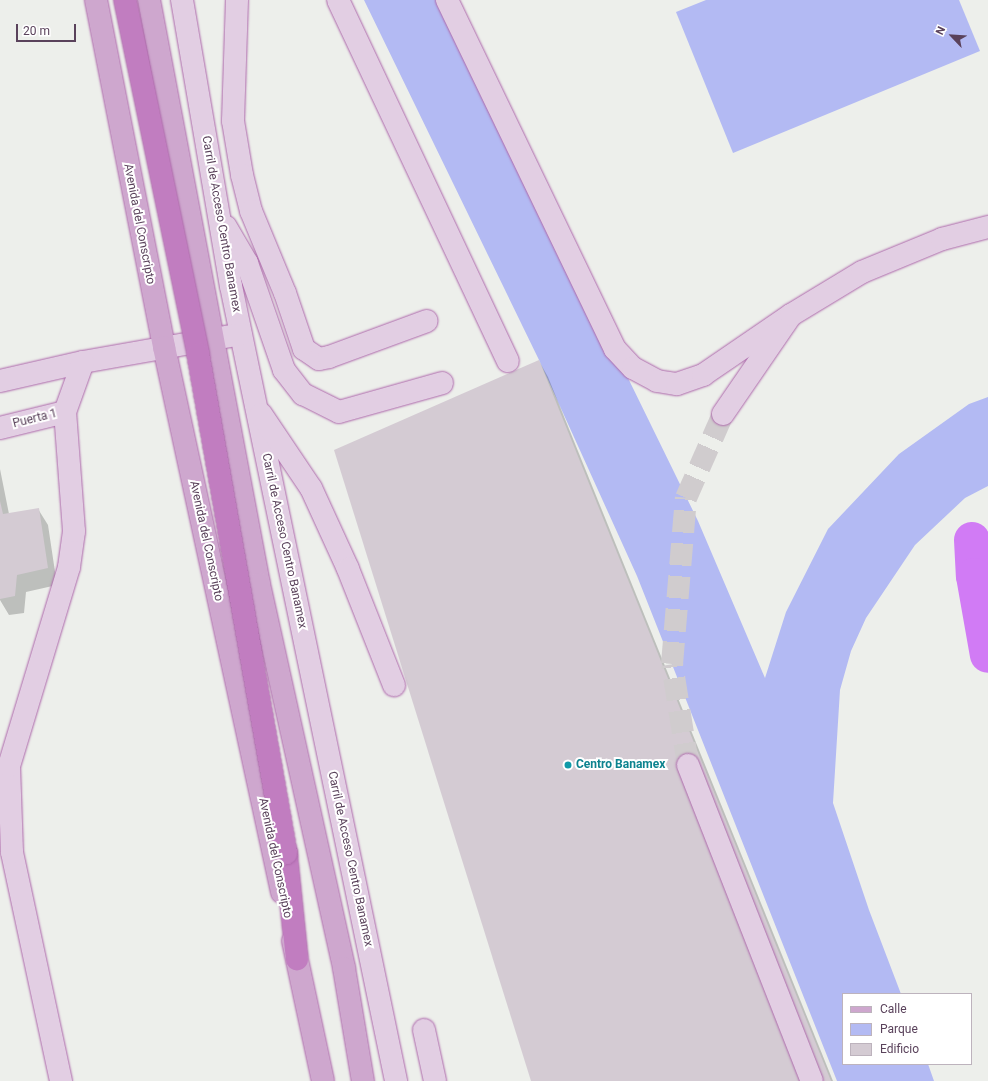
<!DOCTYPE html>
<style>
body{margin:0}
#map{position:relative;width:988px;height:1081px;overflow:hidden;background:#edefeb;font-family:Roboto,sans-serif}
div>[style]{position:absolute}
.green>*{inset:0;background:#b3baf3}
.shadow>*{inset:0;background:#0003}
.river>*{height:36px;margin:-18px;padding:0 18px;transform-origin:18px;border-radius:18px;background:#d17bf5}
.building>*{inset:0;background:#d4cbd3}
.minor-tunnel>*{height:22px;margin-top:-11px;transform-origin:0;background:repeating-linear-gradient(90deg,#d0ccce 0 22px,transparent 0 33px)}
.roads{filter:drop-shadow(0 0 1px #ad68ab) drop-shadow(0 0 1px #ad68ab)}
.minor>*{height:22px;margin:-11px;padding:0 11px;transform-origin:11px;border-radius:11px;background:#e2cee3}
.major>*{height:22px;margin:-11px;padding:0 11px;transform-origin:11px;border-radius:11px;background:#cea7ce}
.highway>*{height:22px;margin:-11px;padding:0 11px;transform-origin:11px;border-radius:11px;background:#c17dc0}
.bridges{filter:drop-shadow(0 0 1px #ad68ab) drop-shadow(0 0 1px #ad68ab)}
.highway-bridge>*{height:22px;margin:-11px;padding:0 11px;transform-origin:11px;border-radius:11px;background:#c17dc0}
.dots>*{width:11px;height:11px;translate:-50% -50%;box-sizing:border-box;border:2px solid #fff;border-radius:50%}
span{translate:-50% -50%;white-space:nowrap;text-align:center;line-height:1.15;-webkit-text-stroke:4px #fff;paint-order:stroke}
.street-label{font-size:12px;color:#5a425b}
.culture-label{font-size:12px;color:#0d838f;font-weight:700}
.left{translate:0 -50%;text-align:left}
.legend{position:absolute;left:842px;top:993px;width:130px;height:72px;box-sizing:border-box;background:#fff;border:1px solid #bdb3bd;margin:0;padding:5px 7px;list-style:none;font-size:12px;color:#5a425b}
.legend li{display:flex;align-items:center;gap:8px;height:20px}
.legend b{width:20px;border:1px solid #bdb3bd}
.north{position:absolute;left:932px;top:16px;width:40px;height:40px;-webkit-text-stroke:3px #fff;paint-order:stroke;rotate:295deg;font-size:11px;font-weight:700;line-height:16px;text-align:center;color:#5a425b}
.north::after{content:'';display:block;margin:auto;width:14px;height:18px;background:#5a425b;clip-path:polygon(50% 0,100% 100%,50% 72%,0 100%)}
.scale{position:absolute;left:16px;top:24px;width:60px;height:18px;box-sizing:border-box;border:2px solid #5a425b;border-top:0;padding-left:5px;font-size:12px;line-height:14px;white-space:nowrap;color:#5a425b;-webkit-text-stroke:3px #fff;paint-order:stroke}
</style>
<div id="map">
<div class="green">
<div style="clip-path:polygon(364px 0,443px 0,698px 521px,765px 678px,786px 612px,828px 529px,899px 454px,969px 404px,988px 397px,988px 486px,965px 498px,915px 545px,866px 618px,851px 651px,840px 690px,833px 803px,869px 910px,901px 994px,843px 994px,843px 1064px,928px 1064px,934px 1081px,837px 1081px,637px 576px,539px 360px)"></div>
<div style="clip-path:polygon(706px 0,959px 0,980px 51px,733px 153px,676px 12px)"></div>
</div>
<div class="shadow">
<div style="clip-path:polygon(539px 361px,548px 377px,833px 1081px,532px 1081px)"></div>
<div style="clip-path:polygon(0 469px,9px 514px,38px 509px,48px 525px,57px 585px,26px 592px,24px 613px,9px 615px,0 600px)"></div>
</div>
<div class="river">
<div style="left:972px;top:540px;width:36px;rotate:87deg"></div>
<div style="left:974px;top:576px;width:80px;rotate:80deg"></div>
</div>
<div class="building">
<div style="clip-path:polygon(539px 360px,831px 1081px,531px 1081px,334px 450px)"></div>
<div style="clip-path:polygon(0 501px,3px 514px,39px 508px,48px 568px,17px 575px,15px 596px,0 599px)"></div>
</div>
<div class="minor-tunnel">
<div style="left:688px;top:765px;width:102px;rotate:-99deg"></div>
<div style="left:672px;top:664px;width:167px;rotate:-85.2deg"></div>
<div style="left:686px;top:498px;width:92px;rotate:-66.2deg"></div>
</div>
<div class="roads">
<div class="minor">
<div style="left:182px;top:0;width:290px;rotate:80.3deg"></div>
<div style="left:231px;top:286px;width:812px;rotate:78.27deg"></div>
<div style="left:237px;top:0;width:121px;rotate:91.9deg"></div>
<div style="left:233px;top:121px;width:55px;rotate:80.5deg"></div>
<div style="left:242px;top:175px;width:37px;rotate:76deg"></div>
<div style="left:251px;top:211px;width:89px;rotate:67.5deg"></div>
<div style="left:285px;top:293px;width:59px;rotate:71.3deg"></div>
<div style="left:304px;top:349px;width:18px;rotate:34deg"></div>
<div style="left:319px;top:359px;width:10px;rotate:-11deg"></div>
<div style="left:329px;top:357px;width:104px;rotate:-20.2deg"></div>
<div style="left:338px;top:0;width:399px;rotate:64.8deg"></div>
<div style="left:447px;top:0;width:387px;rotate:64.3deg"></div>
<div style="left:615px;top:349px;width:26px;rotate:47deg"></div>
<div style="left:633px;top:368px;width:27px;rotate:28deg"></div>
<div style="left:657px;top:381px;width:20px;rotate:9deg"></div>
<div style="left:677px;top:384px;width:28px;rotate:-19deg"></div>
<div style="left:703px;top:375px;width:107px;rotate:-34.3deg"></div>
<div style="left:226px;top:227px;width:42px;rotate:59.7deg"></div>
<div style="left:247px;top:263px;width:113px;rotate:70.9deg"></div>
<div style="left:284px;top:370px;width:31px;rotate:52deg"></div>
<div style="left:303px;top:394px;width:40px;rotate:26.6deg"></div>
<div style="left:339px;top:412px;width:107px;rotate:-15.7deg"></div>
<div style="left:0;top:381px;width:85px;rotate:-12.9deg"></div>
<div style="left:83px;top:362px;width:160px;rotate:-10deg"></div>
<div style="left:261px;top:414px;width:89px;rotate:56deg"></div>
<div style="left:311px;top:488px;width:89px;rotate:65.4deg"></div>
<div style="left:348px;top:569px;width:125px;rotate:68.4deg"></div>
<div style="left:723px;top:414px;width:120px;rotate:-55.5deg"></div>
<div style="left:791px;top:315px;width:83px;rotate:-31.2deg"></div>
<div style="left:862px;top:272px;width:87px;rotate:-22.4deg"></div>
<div style="left:942px;top:239px;width:48px;rotate:-14.6deg"></div>
<div style="left:0;top:428px;width:67px;rotate:-13.8deg"></div>
<div style="left:65px;top:412px;width:53px;rotate:-70.2deg"></div>
<div style="left:688px;top:765px;width:339px;rotate:68.6deg"></div>
<div style="left:424px;top:1030px;width:52px;rotate:77.8deg"></div>
<div style="left:61px;top:1081px;width:234px;rotate:-102.1deg"></div>
<div style="left:12px;top:852px;width:86px;rotate:-92deg"></div>
<div style="left:9px;top:766px;width:208px;rotate:-73.2deg"></div>
<div style="left:69px;top:567px;width:36px;rotate:-82deg"></div>
<div style="left:74px;top:531px;width:119px;rotate:-94.3deg"></div>
</div>
<div class="major">
<div style="left:96px;top:0;width:354px;rotate:78.9deg"></div>
<div style="left:164px;top:347px;width:558px;rotate:77.78deg"></div>
<div style="left:149px;top:0;width:594px;rotate:79.33deg"></div>
<div style="left:259px;top:584px;width:393px;rotate:77.5deg"></div>
<div style="left:344px;top:968px;width:115px;rotate:80.5deg"></div>
<div style="left:293px;top:941px;width:143px;rotate:77.9deg"></div>
</div>
<div class="highway">
<div style="left:286px;top:853px;width:107px;rotate:84.1deg"></div>
</div>
</div>
<div class="bridges">
<div class="highway-bridge">
<div style="left:125px;top:0;width:361px;rotate:78.3deg"></div>
<div style="left:198px;top:354px;width:507px;rotate:80deg"></div>
</div>
</div>
<div class="dots">
<div style="left:568px;top:765px;background:#0f9aa8"></div>
</div>
<div class="street-label">
<span style="left:139px;top:224px;rotate:79deg">Avenida del Conscripto</span>
<span style="left:221px;top:224px;rotate:80deg">Carril de Acceso Centro Banamex</span>
<span style="left:35px;top:419px;rotate:-14deg">Puerta 1</span>
<span style="left:206px;top:541px;rotate:78deg">Avenida del Conscripto</span>
<span style="left:284px;top:541px;rotate:78deg">Carril de Acceso Centro Banamex</span>
<span style="left:275px;top:858px;rotate:78deg">Avenida del Conscripto</span>
<span style="left:350px;top:859px;rotate:78deg">Carril de Acceso Centro Banamex</span>
</div>
<div class="culture-label">
<span class="left" style="left:576px;top:765px">Centro Banamex</span>
</div>
<ul class="legend">
<li><b style="height:5px;background:#cea7ce"></b>Calle</li>
<li><b style="height:11px;background:#b3baf3"></b>Parque</li>
<li><b style="height:11px;background:#d4cbd3"></b>Edificio</li>
</ul>
<div class="north">N</div>
<div class="scale">20 m</div>
</div>
